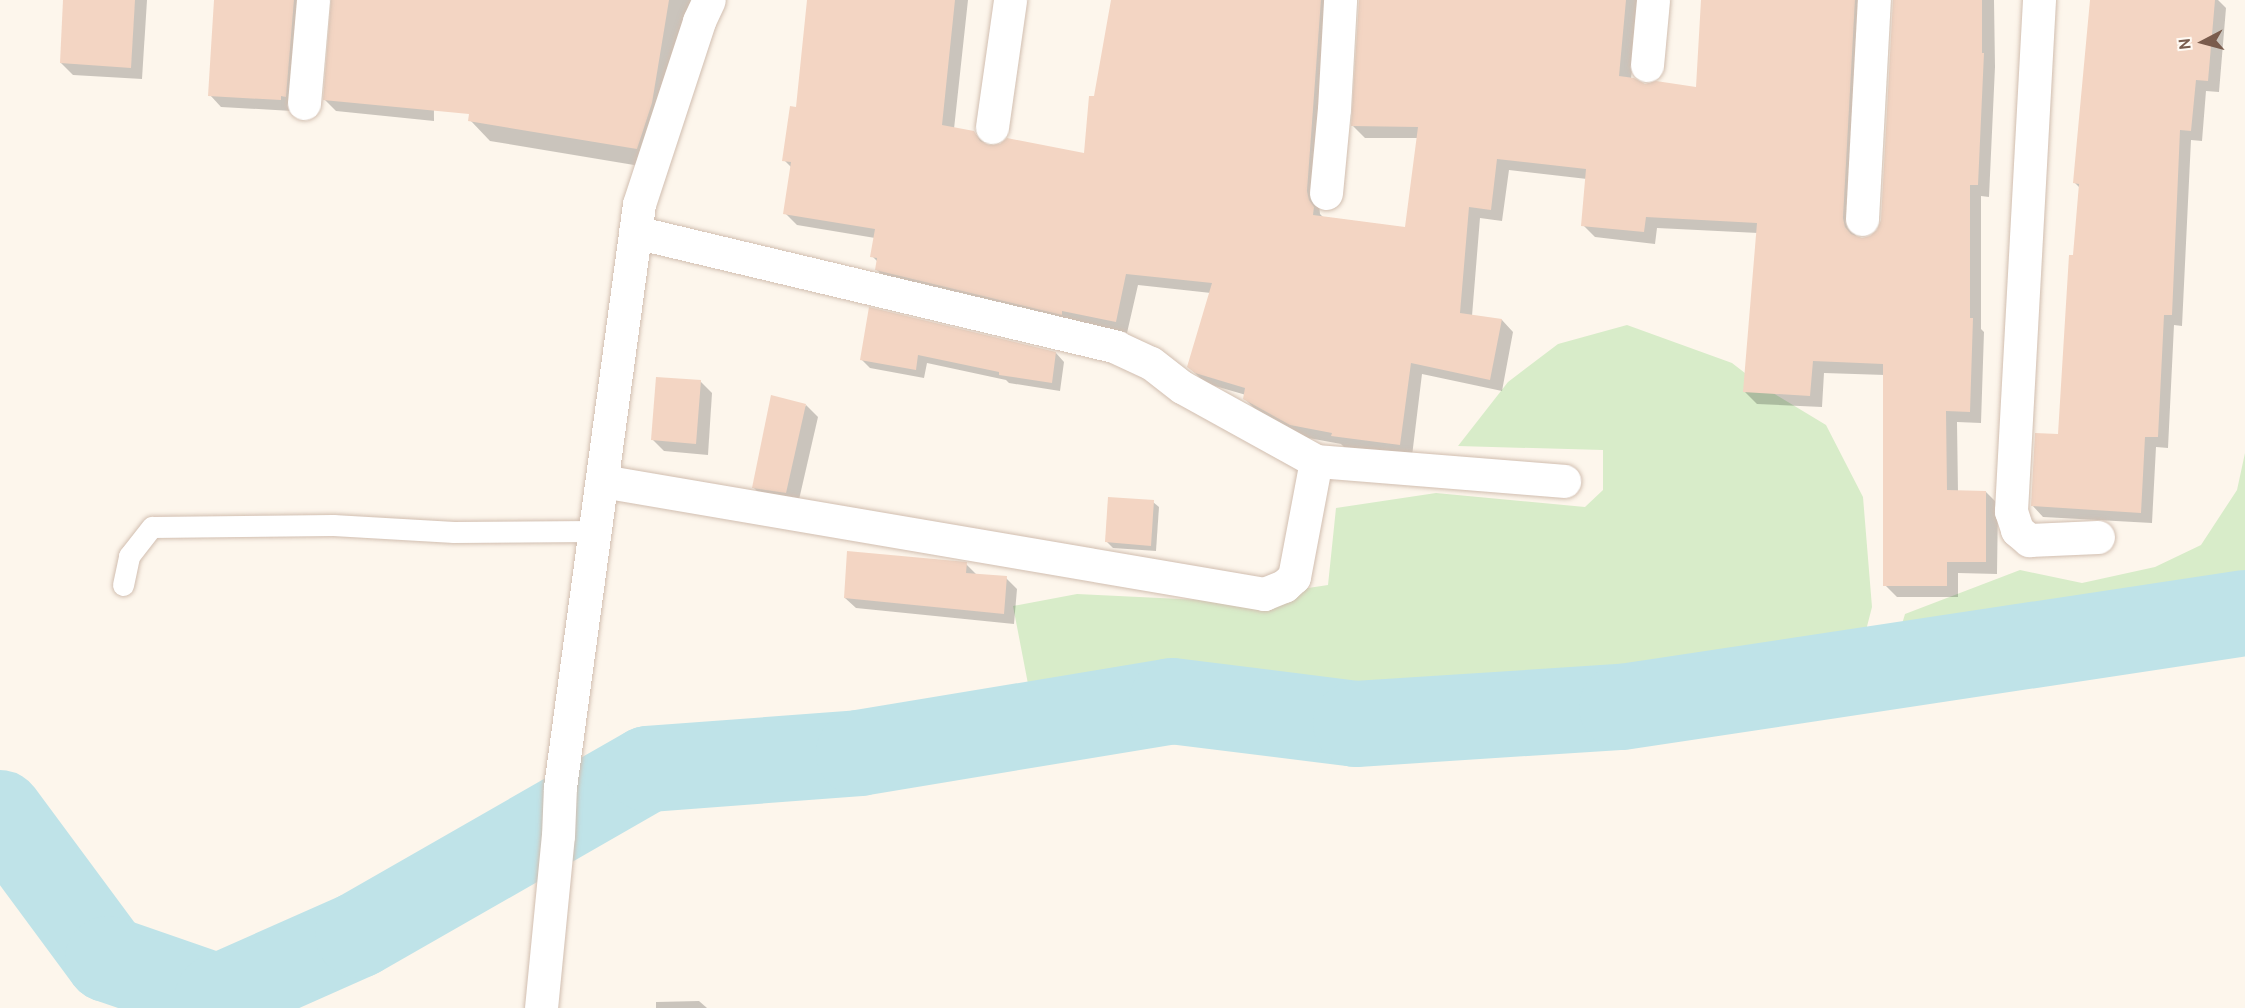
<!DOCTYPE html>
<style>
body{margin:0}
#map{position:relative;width:2245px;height:1008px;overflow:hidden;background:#fdf6ec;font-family:Cabin,sans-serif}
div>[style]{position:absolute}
.green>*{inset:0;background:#d8ecc9}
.shadow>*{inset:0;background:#0003}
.river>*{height:86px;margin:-43px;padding:0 43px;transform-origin:43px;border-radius:43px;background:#bfe3e8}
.building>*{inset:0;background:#f3d5c3}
.roads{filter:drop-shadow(0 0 2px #d1beb0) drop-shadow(0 0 2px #d1beb0)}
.lane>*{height:21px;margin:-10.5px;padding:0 10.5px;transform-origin:10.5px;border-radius:10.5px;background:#fff}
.street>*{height:33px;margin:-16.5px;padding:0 16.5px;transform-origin:16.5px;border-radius:16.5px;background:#fff}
span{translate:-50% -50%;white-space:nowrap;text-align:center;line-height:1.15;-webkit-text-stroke:4.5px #fffaf3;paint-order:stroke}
.north{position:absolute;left:2173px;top:12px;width:60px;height:60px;-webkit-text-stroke:4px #fffaf3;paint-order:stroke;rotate:264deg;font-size:16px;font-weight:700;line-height:24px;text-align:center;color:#7a5c4d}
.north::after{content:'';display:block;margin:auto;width:21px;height:27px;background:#7a5c4d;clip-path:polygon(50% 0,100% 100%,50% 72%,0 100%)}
</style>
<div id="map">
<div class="green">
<div style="clip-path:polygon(1627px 325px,1732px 363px,1763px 387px,1826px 425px,1863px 497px,1872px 607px,1863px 642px,1788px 663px,1502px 698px,1376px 706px,1196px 676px,1120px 681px,1033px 710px,1013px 606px,1077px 594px,1222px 601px,1328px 585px,1336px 508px,1436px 493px,1585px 507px,1603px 490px,1603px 450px,1458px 446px,1508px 382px,1558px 344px)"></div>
<div style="clip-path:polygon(2245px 453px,2245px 592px,1896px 644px,1905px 614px,2020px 570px,2082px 583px,2155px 567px,2201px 545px,2237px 490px)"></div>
</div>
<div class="shadow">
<div style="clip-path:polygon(65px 0,147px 0,142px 79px,73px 75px,61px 63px)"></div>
<div style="clip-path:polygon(216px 0,309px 0,292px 111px,221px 107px,210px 95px)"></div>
<div style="clip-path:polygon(333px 0,433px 0,434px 121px,336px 111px,325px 100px)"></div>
<div style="clip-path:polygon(489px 0,692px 0,658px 169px,490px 141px,470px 120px)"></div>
<div style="clip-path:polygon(809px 0,968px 0,954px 129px,973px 132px,986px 145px,1085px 155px,1112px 0,1338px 0,1319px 204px,1320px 214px,1323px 217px,1407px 228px,1418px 138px,1365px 138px,1353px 126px,1360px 0,1639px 0,1631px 79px,1644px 85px,1698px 88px,1703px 0,1872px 0,1855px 231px,1856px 238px,1862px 239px,1871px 237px,1879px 231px,1882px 220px,1894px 0,1994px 0,1995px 67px,1989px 197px,1981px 196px,1981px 329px,1984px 332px,1981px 423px,1957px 422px,1958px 492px,1986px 492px,1998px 504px,1997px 574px,1958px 573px,1958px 597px,1897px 597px,1885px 585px,1885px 375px,1824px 373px,1822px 407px,1757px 404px,1745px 392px,1758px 233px,1657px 228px,1655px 244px,1595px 237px,1583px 225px,1587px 179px,1509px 170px,1502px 221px,1480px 218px,1472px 316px,1502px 320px,1513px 332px,1502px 391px,1422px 374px,1412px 456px,1345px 448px,1341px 444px,1303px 437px,1257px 411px,1245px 399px,1246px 395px,1208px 384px,1201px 379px,1189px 367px,1211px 293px,1138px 285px,1127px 333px,889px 282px,877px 270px,878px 262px,872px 256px,875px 238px,797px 225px,785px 213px,792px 168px,784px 160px,797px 109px)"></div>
<div style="clip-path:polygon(2091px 0,2218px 0,2226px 8px,2219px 92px,2206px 91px,2202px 141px,2191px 140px,2182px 326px,2174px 325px,2168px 448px,2156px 447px,2152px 523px,2043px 517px,2032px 505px,2059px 436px,2080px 188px,2075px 183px)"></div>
<div style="clip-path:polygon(870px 309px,1056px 353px,1064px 362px,1060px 391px,1009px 383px,1006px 380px,927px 363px,924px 378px,870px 368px,861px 359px)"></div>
<div style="clip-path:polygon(700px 381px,712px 393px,708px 455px,664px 451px,652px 439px)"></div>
<div style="clip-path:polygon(806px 405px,818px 417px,798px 504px,765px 499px,753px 487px)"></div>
<div style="clip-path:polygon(1153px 502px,1159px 507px,1156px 551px,1113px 548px,1107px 542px)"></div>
<div style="clip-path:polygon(966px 564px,977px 575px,1006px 578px,1017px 589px,1014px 624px,856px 608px,845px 598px)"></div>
<div style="clip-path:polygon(699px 1001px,707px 1008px,656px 1008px,656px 1002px)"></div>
</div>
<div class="river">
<div style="left:0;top:813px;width:182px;rotate:53.5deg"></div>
<div style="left:108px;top:959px;width:116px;rotate:19.1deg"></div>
<div style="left:218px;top:997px;width:153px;rotate:-23.9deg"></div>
<div style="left:358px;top:935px;width:334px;rotate:-29.8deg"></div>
<div style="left:648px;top:769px;width:212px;rotate:-4.3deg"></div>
<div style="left:859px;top:753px;width:317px;rotate:-9.4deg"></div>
<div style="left:1172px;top:701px;width:185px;rotate:7.1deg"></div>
<div style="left:1356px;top:724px;width:267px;rotate:-3.7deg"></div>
<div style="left:1622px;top:707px;width:630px;rotate:-8.58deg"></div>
</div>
<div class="building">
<div style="clip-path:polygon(63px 0,135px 0,131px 68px,60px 63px)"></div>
<div style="clip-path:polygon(214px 0,294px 0,286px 97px,281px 96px,281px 100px,208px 96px)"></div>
<div style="clip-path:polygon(331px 0,669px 0,652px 103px,637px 149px,468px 121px,469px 114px,323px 100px)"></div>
<div style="clip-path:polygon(807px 0,955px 0,942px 125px,974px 131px,980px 141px,989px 145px,1000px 144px,1007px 138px,1084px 153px,1089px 96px,1094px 96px,1111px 0,1321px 0,1307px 191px,1309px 200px,1314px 207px,1313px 215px,1405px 227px,1418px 127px,1351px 126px,1359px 0,1626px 0,1619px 76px,1634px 78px,1645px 84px,1656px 81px,1696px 87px,1701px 0,1855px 0,1843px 218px,1845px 227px,1851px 234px,1862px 238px,1870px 236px,1877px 230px,1881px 220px,1893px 0,1982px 0,1982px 53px,1984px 53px,1978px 185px,1970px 185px,1970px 318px,1973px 318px,1970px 412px,1946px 411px,1947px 490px,1986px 491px,1986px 562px,1947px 562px,1947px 586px,1883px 586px,1883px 364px,1813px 361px,1810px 396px,1743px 392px,1757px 223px,1646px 217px,1644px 232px,1581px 226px,1586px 169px,1497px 159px,1491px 210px,1469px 207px,1460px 313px,1502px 319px,1490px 380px,1411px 363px,1400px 445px,1331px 436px,1332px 433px,1290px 425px,1243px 399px,1245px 388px,1195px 373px,1187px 367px,1212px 283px,1126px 274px,1116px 322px,1062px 311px,1062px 315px,875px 270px,877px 258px,870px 257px,875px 229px,783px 214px,791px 162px,782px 161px,790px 106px,796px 107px)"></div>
<div style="clip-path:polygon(2090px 0,2215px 0,2208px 81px,2196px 80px,2191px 131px,2180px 130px,2172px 315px,2164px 315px,2158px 437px,2145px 437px,2141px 513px,2031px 506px,2035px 433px,2058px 434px,2069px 255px,2073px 255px,2079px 184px,2073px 183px)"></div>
<div style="clip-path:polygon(869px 307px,1056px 352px,1052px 383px,999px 375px,999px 372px,918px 355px,916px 370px,860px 360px)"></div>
<div style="clip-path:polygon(656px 377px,701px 380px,696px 444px,651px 440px)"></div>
<div style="clip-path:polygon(771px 395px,806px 404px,786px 493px,752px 488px)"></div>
<div style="clip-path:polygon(1108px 497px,1154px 500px,1151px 546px,1105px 542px)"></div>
<div style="clip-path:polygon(847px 551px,967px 562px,966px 573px,1007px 576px,1004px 614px,844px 598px)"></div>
</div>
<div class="roads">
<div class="lane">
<div style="left:123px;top:585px;width:30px;rotate:-78deg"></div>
<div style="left:129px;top:556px;width:37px;rotate:-52deg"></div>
<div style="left:152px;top:527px;width:181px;rotate:-0.6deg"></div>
<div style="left:333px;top:525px;width:121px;rotate:3.3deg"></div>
<div style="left:454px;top:532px;width:140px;rotate:-0.4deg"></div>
</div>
<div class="street">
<div style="left:2039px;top:0;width:512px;rotate:93.14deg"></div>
<div style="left:2011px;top:511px;width:20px;rotate:72deg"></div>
<div style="left:2017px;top:530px;width:16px;rotate:40deg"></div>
<div style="left:2029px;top:540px;width:69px;rotate:-2.5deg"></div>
<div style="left:1647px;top:65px;width:65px;rotate:-84.7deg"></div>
<div style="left:304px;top:103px;width:103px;rotate:-85deg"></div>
<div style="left:992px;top:127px;width:128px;rotate:-81.9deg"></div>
<div style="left:1326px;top:193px;width:84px;rotate:-84.6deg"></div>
<div style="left:1334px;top:109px;width:109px;rotate:-86.8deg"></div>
<div style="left:1862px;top:219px;width:219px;rotate:-86.9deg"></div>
<div style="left:635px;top:232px;width:495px;rotate:13.4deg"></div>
<div style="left:1116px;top:347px;width:38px;rotate:25deg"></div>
<div style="left:1151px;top:363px;width:39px;rotate:38deg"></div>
<div style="left:1182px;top:387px;width:153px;rotate:28.9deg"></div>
<div style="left:1316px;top:461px;width:249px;rotate:4.6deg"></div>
<div style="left:602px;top:481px;width:672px;rotate:9.69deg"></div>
<div style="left:1264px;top:594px;width:22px;rotate:-22deg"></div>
<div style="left:1284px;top:586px;width:13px;rotate:-42deg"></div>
<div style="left:1294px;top:577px;width:118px;rotate:-79.3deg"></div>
<div style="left:541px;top:1008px;width:173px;rotate:-84.4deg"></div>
<div style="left:558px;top:836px;width:49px;rotate:-87.7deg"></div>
<div style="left:560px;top:787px;width:588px;rotate:-82.28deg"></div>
<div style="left:639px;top:204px;width:193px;rotate:-71.8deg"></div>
<div style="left:699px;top:21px;width:23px;rotate:-65deg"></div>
</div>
</div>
<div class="north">N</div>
</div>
